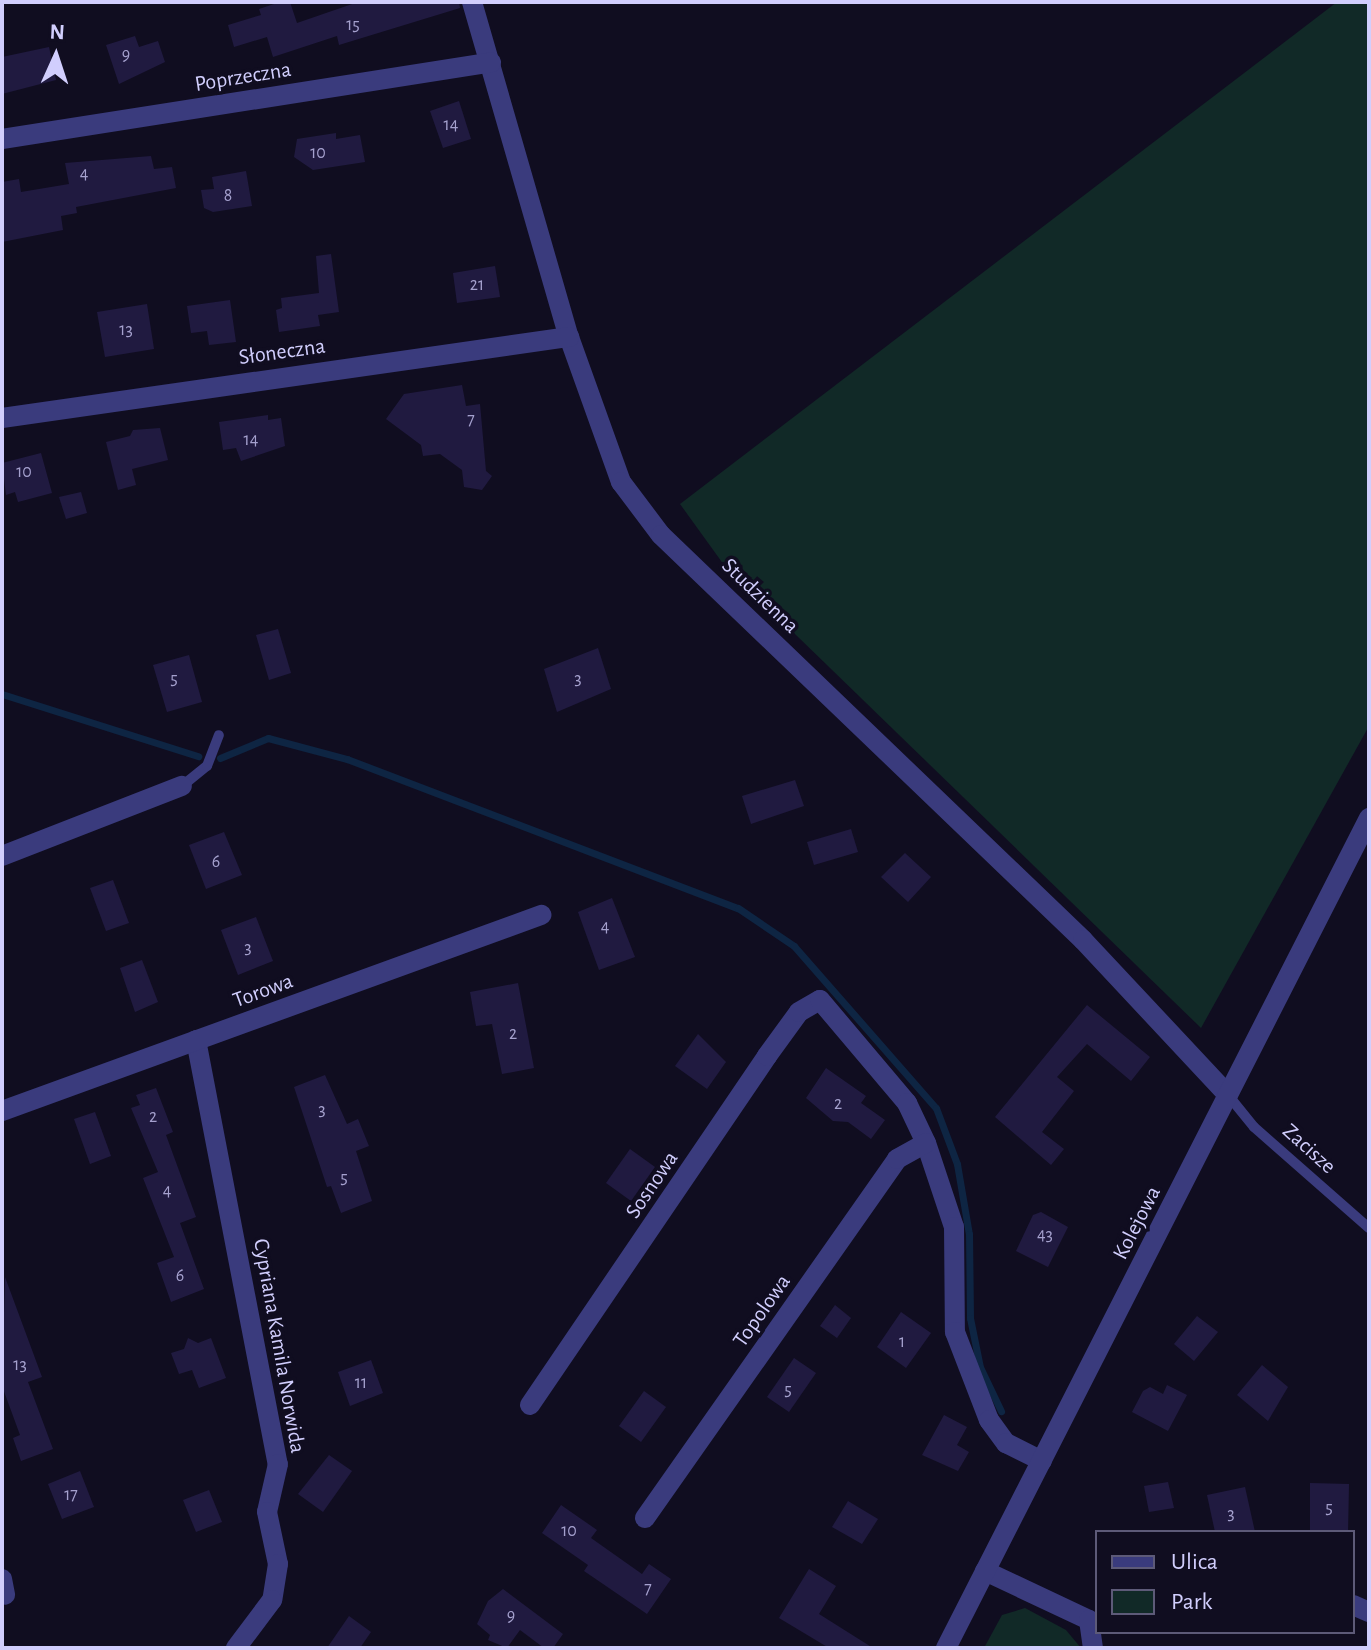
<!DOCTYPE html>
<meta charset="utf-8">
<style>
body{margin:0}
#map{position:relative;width:1371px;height:1650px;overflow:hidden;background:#100d20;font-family:"Alegreya Sans",sans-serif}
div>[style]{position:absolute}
.green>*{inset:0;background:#112927}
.stream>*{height:7px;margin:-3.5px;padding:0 3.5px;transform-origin:3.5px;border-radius:3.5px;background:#0e2543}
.building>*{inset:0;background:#201a40}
.service>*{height:10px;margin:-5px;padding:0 5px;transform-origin:5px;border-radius:5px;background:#3a3b7d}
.minor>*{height:20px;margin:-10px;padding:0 10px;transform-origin:10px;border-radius:10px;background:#3a3b7d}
.tertiary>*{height:20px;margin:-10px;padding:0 10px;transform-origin:10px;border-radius:10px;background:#3a3b7d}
span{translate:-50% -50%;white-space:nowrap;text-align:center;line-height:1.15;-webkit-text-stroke:7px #100d20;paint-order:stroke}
.number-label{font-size:18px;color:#a5a1ce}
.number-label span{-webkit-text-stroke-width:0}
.street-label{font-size:22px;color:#d1cefd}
.frame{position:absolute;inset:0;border:4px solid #d1cefd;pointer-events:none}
.legend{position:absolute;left:1095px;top:1530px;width:260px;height:104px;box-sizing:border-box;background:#100d20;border:2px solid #5d5a78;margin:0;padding:10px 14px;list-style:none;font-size:24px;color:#d1cefd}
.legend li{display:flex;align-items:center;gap:16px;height:40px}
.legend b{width:40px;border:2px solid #5d5a78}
.north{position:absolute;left:16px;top:16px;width:80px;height:80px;-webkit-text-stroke:6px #100d20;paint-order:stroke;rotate:3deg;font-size:22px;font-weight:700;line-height:32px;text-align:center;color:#d1cefd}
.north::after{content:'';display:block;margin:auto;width:28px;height:36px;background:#d1cefd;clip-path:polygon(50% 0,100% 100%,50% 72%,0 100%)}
</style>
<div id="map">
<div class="green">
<div style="clip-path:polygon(1337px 2px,1369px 2px,1369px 726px,1201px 1028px,724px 565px,680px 504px)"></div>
<div style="clip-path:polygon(1025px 1608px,1066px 1630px,1081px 1648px,984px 1648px,1002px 1615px)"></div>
</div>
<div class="stream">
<div style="left:2px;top:694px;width:206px;rotate:17.6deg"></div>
<div style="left:220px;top:758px;width:52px;rotate:-22.6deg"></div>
<div style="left:268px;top:738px;width:82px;rotate:14.9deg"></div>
<div style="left:347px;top:759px;width:418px;rotate:20.9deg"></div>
<div style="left:738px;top:908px;width:68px;rotate:34.2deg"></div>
<div style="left:794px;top:946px;width:215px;rotate:48.8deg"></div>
<div style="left:936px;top:1108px;width:60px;rotate:69.4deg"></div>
<div style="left:957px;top:1164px;width:71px;rotate:80.3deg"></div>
<div style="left:969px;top:1234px;width:84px;rotate:89.3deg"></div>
<div style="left:970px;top:1318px;width:50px;rotate:78.5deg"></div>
<div style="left:980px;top:1367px;width:49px;rotate:64.5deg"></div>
</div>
<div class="building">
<div style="clip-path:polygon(280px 2px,290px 2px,297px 23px,358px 2px,459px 2px,460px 8px,339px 45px,337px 36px,273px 57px,267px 37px,234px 47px,228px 25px,261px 15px,259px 9px)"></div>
<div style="clip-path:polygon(135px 36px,139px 47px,158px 41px,165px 62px,119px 84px,106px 45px)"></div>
<div style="clip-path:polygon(49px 47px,56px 80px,2px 94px,2px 57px)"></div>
<div style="clip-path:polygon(459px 101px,471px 139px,443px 148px,430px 111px)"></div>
<div style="clip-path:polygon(336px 133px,336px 139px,360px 135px,365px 162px,313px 170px,294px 157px,297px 139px)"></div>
<div style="clip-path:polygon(151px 156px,154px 169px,172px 167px,176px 188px,76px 207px,77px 213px,61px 216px,63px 230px,2px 242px,2px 182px,19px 179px,21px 192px,69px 184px,65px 163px)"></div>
<div style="clip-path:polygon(246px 171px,252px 206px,213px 212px,204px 208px,201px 190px,214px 189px,212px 177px)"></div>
<div style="clip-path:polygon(331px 254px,339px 312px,318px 315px,320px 326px,279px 332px,276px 310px,282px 308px,281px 298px,319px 293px,316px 256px)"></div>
<div style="clip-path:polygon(495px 266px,500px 297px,457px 303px,453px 273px)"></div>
<div style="clip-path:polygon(230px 300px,236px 342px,209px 345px,207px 331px,191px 333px,187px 306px)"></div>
<div style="clip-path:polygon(147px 304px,154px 349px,105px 357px,97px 312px)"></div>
<div style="clip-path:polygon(462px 385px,466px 406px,480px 404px,486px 471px,492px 476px,482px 490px,464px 487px,462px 470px,440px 454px,423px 456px,421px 445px,386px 419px,404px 394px)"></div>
<div style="clip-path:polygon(268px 415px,268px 420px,281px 418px,285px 446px,241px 461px,236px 448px,223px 450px,219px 422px)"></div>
<div style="clip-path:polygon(160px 428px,168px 460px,132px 469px,136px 485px,118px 490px,106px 442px,130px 436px,133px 430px)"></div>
<div style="clip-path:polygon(41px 453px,52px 493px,18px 502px,15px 492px,6px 495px,2px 463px)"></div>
<div style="clip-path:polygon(81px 492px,87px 513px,66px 519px,59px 497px)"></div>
<div style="clip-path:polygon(278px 629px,291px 673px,269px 680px,256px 635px)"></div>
<div style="clip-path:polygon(598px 648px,611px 689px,557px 712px,544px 669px)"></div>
<div style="clip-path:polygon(189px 655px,202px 702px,167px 712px,153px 665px)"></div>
<div style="clip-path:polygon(795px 780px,804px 806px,751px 824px,742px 796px)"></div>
<div style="clip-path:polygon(851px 829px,858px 852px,814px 865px,807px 842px)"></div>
<div style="clip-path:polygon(224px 832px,242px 875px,206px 889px,189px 845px)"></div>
<div style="clip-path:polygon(905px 853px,931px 877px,908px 902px,881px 877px)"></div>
<div style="clip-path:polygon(113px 880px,129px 923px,106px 931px,90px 888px)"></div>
<div style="clip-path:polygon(612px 898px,635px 957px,599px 970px,578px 912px)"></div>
<div style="clip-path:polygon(256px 917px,273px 961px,238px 975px,221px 930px)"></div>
<div style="clip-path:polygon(142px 960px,158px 1002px,135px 1012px,120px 968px)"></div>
<div style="clip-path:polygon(518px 983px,534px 1068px,502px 1074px,492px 1024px,476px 1026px,470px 992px)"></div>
<div style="clip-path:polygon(1087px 1005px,1150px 1057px,1131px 1081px,1087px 1044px,1057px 1077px,1074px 1091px,1042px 1132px,1064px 1149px,1051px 1165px,995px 1117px)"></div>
<div style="clip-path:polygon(698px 1034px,726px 1062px,707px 1089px,675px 1066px)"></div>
<div style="clip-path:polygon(826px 1068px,866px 1096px,861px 1103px,885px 1120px,871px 1139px,848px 1122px,833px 1121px,806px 1098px)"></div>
<div style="clip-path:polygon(325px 1075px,347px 1124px,358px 1119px,369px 1146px,356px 1151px,372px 1201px,341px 1213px,331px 1186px,327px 1187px,294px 1087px)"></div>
<div style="clip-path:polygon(156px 1088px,173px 1132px,166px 1135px,196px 1217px,180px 1223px,204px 1289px,171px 1302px,157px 1263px,174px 1257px,143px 1178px,158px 1172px,131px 1108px,140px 1105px,136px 1095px)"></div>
<div style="clip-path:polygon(95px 1112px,111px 1156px,90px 1164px,74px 1119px)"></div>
<div style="clip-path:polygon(630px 1149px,655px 1167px,631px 1201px,606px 1183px)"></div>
<div style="clip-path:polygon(1041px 1212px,1068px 1227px,1048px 1267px,1016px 1251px,1033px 1215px)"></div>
<div style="clip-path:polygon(5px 1277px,42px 1377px,28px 1382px,53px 1449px,21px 1461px,13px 1438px,20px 1435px,2px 1386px)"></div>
<div style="clip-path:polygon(835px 1305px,851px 1318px,837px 1338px,820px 1326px)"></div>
<div style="clip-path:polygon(901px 1312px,931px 1333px,906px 1368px,877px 1347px)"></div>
<div style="clip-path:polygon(1197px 1316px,1218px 1332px,1194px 1361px,1174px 1344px)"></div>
<div style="clip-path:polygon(188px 1338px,198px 1343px,211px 1338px,226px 1378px,199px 1388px,192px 1370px,179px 1374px,171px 1353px,184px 1349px)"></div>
<div style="clip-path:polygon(794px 1358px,816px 1373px,789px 1412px,767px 1397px)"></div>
<div style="clip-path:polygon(371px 1360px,383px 1393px,350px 1406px,338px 1372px)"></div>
<div style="clip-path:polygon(1262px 1365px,1288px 1387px,1268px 1421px,1237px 1395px)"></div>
<div style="clip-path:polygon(1167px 1385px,1187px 1395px,1168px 1431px,1132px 1412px,1143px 1391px,1150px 1387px,1163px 1394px)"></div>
<div style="clip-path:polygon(644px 1391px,666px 1407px,641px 1442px,619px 1426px)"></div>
<div style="clip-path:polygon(944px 1415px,967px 1427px,957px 1445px,969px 1452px,958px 1471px,922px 1455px)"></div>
<div style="clip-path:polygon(329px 1455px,352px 1471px,323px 1512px,298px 1494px)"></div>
<div style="clip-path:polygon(80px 1471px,94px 1507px,62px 1519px,48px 1484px)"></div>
<div style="clip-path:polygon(1168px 1482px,1174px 1508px,1149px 1512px,1144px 1486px)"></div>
<div style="clip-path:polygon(1310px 1483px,1349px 1484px,1348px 1532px,1310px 1532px)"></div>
<div style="clip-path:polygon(1245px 1487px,1255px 1532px,1215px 1532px,1207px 1495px)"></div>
<div style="clip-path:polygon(209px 1490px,222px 1522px,196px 1532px,183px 1500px)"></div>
<div style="clip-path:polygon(848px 1501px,878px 1519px,862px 1544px,832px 1527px)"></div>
<div style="clip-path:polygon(561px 1505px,597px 1530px,591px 1538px,642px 1574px,649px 1564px,671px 1579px,647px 1614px,584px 1571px,588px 1565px,542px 1533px)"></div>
<div style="clip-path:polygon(809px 1569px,836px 1586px,819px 1614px,873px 1648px,829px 1648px,779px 1618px)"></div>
<div style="clip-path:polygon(503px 1589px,563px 1634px,553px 1648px,544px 1648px,520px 1630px,507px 1648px,488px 1640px,490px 1635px,477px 1624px,488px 1601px)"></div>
<div style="clip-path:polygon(349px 1616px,371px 1632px,360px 1648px,327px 1648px)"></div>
</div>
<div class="service">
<div style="left:182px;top:786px;width:32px;rotate:-39deg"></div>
<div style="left:207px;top:766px;width:33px;rotate:-69deg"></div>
<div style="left:1228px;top:1095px;width:41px;rotate:50.9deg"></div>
<div style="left:1254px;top:1127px;width:153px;rotate:41.3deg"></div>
</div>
<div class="minor">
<div style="left:472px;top:2px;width:349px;rotate:73.9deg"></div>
<div style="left:569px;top:337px;width:154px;rotate:70.3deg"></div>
<div style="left:621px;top:482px;width:66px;rotate:53deg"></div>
<div style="left:661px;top:535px;width:585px;rotate:43.82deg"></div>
<div style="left:1083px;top:940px;width:212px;rotate:46.9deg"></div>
<div style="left:2px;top:139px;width:495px;rotate:-8.9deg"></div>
<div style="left:2px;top:418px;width:573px;rotate:-8.13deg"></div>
<div style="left:2px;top:856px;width:193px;rotate:-21.3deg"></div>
<div style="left:196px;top:1040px;width:432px;rotate:79.1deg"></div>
<div style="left:278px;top:1464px;width:49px;rotate:102.9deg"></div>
<div style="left:267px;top:1512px;width:53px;rotate:78.1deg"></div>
<div style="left:278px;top:1564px;width:36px;rotate:99deg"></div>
<div style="left:272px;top:1600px;width:60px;rotate:126.9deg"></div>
<div style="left:2px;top:1111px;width:574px;rotate:-19.98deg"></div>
<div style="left:530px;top:1405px;width:422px;rotate:-55.8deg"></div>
<div style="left:767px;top:1056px;width:54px;rotate:-54deg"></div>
<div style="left:799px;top:1012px;width:24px;rotate:-30deg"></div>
<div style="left:820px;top:1000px;width:135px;rotate:49.8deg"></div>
<div style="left:907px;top:1103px;width:44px;rotate:64.6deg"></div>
<div style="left:926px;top:1143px;width:89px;rotate:71.6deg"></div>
<div style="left:954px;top:1227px;width:105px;rotate:89.5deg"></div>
<div style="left:955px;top:1332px;width:94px;rotate:68.9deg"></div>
<div style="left:989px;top:1420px;width:29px;rotate:54deg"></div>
<div style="left:1006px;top:1443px;width:40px;rotate:26.6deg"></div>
<div style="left:645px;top:1518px;width:439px;rotate:-54.9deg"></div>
<div style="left:897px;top:1159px;width:33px;rotate:-29deg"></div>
<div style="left:985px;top:1571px;width:115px;rotate:25.2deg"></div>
<div style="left:1089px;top:1620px;width:28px;rotate:82deg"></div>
<div style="left:2px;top:1579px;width:16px;rotate:79deg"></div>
<div style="left:1353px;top:1605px;width:17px;rotate:24deg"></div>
</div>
<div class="tertiary">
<div style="left:946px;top:1648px;width:932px;rotate:-62.99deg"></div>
</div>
<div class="number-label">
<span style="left:353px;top:25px">15</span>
<span style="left:126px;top:55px">9</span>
<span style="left:451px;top:125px">14</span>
<span style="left:318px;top:153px">10</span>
<span style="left:84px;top:174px">4</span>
<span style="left:228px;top:196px">8</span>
<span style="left:477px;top:285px">21</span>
<span style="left:126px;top:330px">13</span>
<span style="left:471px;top:420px">7</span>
<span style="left:251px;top:440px">14</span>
<span style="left:24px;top:472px">10</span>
<span style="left:174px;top:679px">5</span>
<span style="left:578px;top:679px">3</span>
<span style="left:216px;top:862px">6</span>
<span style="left:605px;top:927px">4</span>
<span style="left:248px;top:948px">3</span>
<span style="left:513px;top:1034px">2</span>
<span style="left:838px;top:1104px">2</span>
<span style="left:322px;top:1110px">3</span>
<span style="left:153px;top:1117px">2</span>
<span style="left:344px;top:1178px">5</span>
<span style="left:167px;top:1191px">4</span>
<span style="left:1045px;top:1235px">43</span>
<span style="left:180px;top:1276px">6</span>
<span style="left:902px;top:1342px">1</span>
<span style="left:20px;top:1365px">13</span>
<span style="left:361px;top:1383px">11</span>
<span style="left:788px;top:1390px">5</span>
<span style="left:71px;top:1495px">17</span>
<span style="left:1329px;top:1508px">5</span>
<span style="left:1231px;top:1514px">3</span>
<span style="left:569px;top:1531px">10</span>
<span style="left:648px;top:1589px">7</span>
<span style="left:511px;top:1616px">9</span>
</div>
<div class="street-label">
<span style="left:243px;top:77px;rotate:-9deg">Poprzeczna</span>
<span style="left:282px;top:352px;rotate:-8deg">Słoneczna</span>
<span style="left:760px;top:596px;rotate:44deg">Studzienna</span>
<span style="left:263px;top:991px;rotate:-20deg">Torowa</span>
<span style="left:1309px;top:1149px;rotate:42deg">Zacisze</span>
<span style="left:652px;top:1185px;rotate:-56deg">Sosnowa</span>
<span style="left:1137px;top:1223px;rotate:-63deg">Kolejowa</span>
<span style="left:762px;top:1311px;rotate:-55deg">Topolowa</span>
<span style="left:279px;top:1346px;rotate:80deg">Cypriana Kamila Norwida</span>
</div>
<div class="frame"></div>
<ul class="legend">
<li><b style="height:10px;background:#3a3b7d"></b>Ulica</li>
<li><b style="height:22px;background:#112927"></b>Park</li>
</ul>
<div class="north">N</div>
</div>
